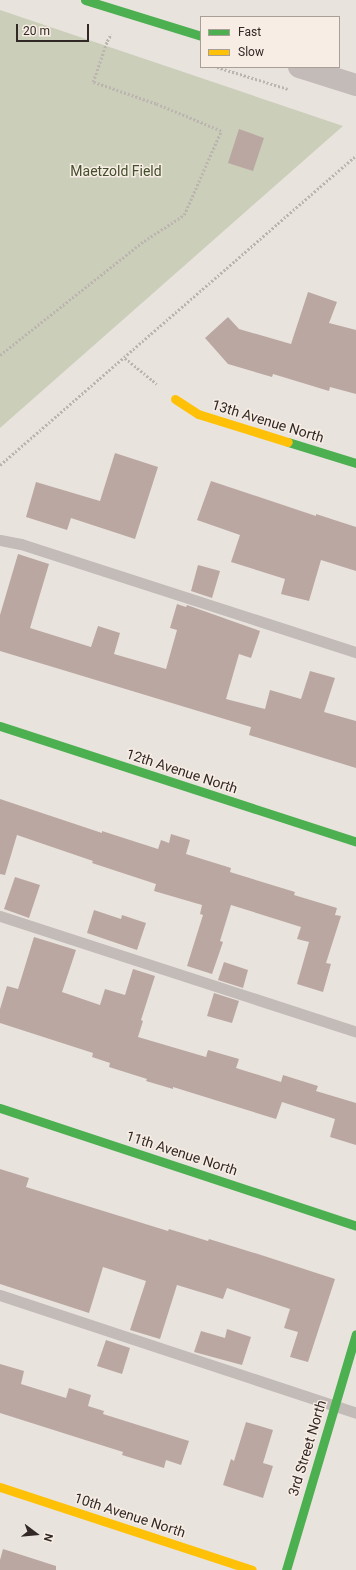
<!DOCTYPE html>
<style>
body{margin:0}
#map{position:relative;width:356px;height:1570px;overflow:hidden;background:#e9e3de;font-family:Roboto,sans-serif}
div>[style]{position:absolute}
.green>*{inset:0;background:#cbceb9}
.building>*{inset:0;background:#bba7a1}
.path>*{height:2.5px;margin-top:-1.25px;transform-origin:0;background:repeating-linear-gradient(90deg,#bbb4af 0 2px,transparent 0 4px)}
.lane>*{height:11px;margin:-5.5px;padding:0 5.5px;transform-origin:5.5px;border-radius:5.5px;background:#c2bbb7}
.street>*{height:22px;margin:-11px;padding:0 11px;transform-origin:11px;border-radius:11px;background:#c2bbb7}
.fast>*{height:9px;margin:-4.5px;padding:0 4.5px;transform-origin:4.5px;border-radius:4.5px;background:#4caf50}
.slow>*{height:9px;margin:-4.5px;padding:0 4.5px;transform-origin:4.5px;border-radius:4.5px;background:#ffc107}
span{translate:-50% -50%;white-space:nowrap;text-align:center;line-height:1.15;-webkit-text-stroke:3px #f7ede4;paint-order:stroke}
.park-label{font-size:14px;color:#434e2c}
.street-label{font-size:14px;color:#322926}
.legend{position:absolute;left:200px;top:16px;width:140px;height:52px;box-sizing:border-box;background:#f7ede4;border:1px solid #a89f98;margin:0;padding:5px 7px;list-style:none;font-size:12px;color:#322926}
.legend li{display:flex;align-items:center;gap:8px;height:20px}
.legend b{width:20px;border:1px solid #a89f98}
.north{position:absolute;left:16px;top:1514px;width:40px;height:40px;-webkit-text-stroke:3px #f7ede4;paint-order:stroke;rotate:106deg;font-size:11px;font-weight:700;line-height:16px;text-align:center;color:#322926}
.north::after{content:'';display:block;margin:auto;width:14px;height:18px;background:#322926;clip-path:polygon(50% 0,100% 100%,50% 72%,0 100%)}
.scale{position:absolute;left:16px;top:24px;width:73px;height:18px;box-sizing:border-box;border:2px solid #322926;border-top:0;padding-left:5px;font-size:12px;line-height:14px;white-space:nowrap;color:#322926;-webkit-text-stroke:3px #f7ede4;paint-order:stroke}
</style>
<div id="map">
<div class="green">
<div style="clip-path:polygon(0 10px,343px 126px,0 428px)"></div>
</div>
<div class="building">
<div style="clip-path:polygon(239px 129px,264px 138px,253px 171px,228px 163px)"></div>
<div style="clip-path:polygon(308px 292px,337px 302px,329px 323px,356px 330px,356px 394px,330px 387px,329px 391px,273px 374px,272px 377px,228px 364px,205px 338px,228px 317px,239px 329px,291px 344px)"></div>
<div style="clip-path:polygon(115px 453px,158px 467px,135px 539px,71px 518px,67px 530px,26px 517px,36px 482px,100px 501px)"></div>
<div style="clip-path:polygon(211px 481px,316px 516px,316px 514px,356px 527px,356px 571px,321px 560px,309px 601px,281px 594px,285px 579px,231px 562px,240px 535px,197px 520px)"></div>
<div style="clip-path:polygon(18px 554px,49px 564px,30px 628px,91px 647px,98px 626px,120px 633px,114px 654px,166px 669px,177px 630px,170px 628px,177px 604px,186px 607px,187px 605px,260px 631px,251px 658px,239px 654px,226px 699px,265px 709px,270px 690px,301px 699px,310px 671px,335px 678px,324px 712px,356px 721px,356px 768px,249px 735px,251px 727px,0 651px,0 615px)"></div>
<div style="clip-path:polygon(198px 565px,220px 571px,212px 598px,191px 591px)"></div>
<div style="clip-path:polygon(0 799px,102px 833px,102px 831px,158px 849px,161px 840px,169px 843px,171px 834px,190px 840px,186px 854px,231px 868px,230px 872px,295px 892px,294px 895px,337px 908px,335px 915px,341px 916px,326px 963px,331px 964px,323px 992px,297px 984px,309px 942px,297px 939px,301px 927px,231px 905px,220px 941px,223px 942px,212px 974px,187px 966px,203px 915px,200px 914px,202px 905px,154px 891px,156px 884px,92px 863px,93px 861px,17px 835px,5px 875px,0 874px)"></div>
<div style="clip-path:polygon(15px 877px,40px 885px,29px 918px,4px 909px)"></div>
<div style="clip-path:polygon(94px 910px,121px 919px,122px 915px,146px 923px,137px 950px,87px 933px)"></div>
<div style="clip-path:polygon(34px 937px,76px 950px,62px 992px,100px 1005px,105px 989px,125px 995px,133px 969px,155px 976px,141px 1020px,143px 1021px,138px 1037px,206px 1057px,208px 1050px,239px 1059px,236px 1068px,281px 1082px,283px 1075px,318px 1086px,316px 1091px,356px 1103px,356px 1145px,330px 1137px,335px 1119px,282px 1102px,276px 1119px,173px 1087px,173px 1089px,146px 1081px,147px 1079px,109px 1067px,110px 1063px,92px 1057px,93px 1053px,0 1023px,0 1009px,7px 986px,18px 989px)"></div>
<div style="clip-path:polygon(224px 962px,248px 970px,243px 988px,218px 980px)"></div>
<div style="clip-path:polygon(214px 993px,239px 1001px,232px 1023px,207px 1016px)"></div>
<div style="clip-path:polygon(0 1169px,29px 1178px,26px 1187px,168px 1231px,169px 1229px,208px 1241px,209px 1239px,258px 1254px,335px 1279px,308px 1362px,290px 1357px,298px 1332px,284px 1328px,290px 1309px,227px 1288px,223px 1299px,177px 1285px,160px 1339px,130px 1330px,146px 1281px,103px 1267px,89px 1313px,0 1284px)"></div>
<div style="clip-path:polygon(227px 1329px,251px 1337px,242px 1365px,194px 1352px,201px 1331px,225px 1338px)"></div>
<div style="clip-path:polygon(106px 1340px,130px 1348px,122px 1374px,97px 1366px)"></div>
<div style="clip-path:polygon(0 1364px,24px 1371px,21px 1384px,66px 1398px,69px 1388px,91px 1395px,88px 1406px,104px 1411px,103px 1414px,189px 1441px,181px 1465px,166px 1460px,164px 1468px,122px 1455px,123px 1452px,0 1413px)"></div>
<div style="clip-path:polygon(246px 1422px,273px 1430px,263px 1463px,273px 1466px,263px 1498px,223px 1485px,231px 1459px,234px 1461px)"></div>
<div style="clip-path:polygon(3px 1549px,56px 1566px,56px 1570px,0 1570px,0 1560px)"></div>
</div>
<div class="path">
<div style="left:217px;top:67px;width:74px;rotate:17.2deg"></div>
<div style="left:0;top:355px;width:184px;rotate:-38.4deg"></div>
<div style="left:144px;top:241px;width:48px;rotate:-33deg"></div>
<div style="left:184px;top:215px;width:92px;rotate:-66.2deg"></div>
<div style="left:221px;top:131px;width:70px;rotate:-157.4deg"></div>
<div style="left:156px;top:104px;width:67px;rotate:-160.8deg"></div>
<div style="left:93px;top:82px;width:43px;rotate:-71.1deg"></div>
<div style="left:107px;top:41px;width:8px;rotate:-60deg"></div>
<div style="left:125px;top:358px;width:41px;rotate:39.1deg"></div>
<div style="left:0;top:465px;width:471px;rotate:-41deg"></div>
</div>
<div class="lane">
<div style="left:0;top:540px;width:21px;rotate:11deg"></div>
<div style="left:21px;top:544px;width:352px;rotate:17.9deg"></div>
<div style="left:0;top:916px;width:374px;rotate:18deg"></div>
<div style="left:0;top:1295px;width:375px;rotate:18.3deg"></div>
</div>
<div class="street">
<div style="left:299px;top:67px;width:60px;rotate:17.5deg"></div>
</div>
<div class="fast">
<div style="left:85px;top:0;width:121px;rotate:17.2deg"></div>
<div style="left:288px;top:442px;width:71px;rotate:17.2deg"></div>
<div style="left:0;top:726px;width:374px;rotate:18deg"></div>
<div style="left:0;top:1108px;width:375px;rotate:18.3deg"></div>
<div style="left:286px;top:1570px;width:246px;rotate:-73.5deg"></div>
</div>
<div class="slow">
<div style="left:175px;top:399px;width:27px;rotate:33deg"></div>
<div style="left:198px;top:414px;width:94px;rotate:17.3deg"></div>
<div style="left:0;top:1487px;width:265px;rotate:18.2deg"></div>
</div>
<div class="park-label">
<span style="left:116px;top:171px">Maetzold Field</span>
</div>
<div class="street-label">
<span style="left:268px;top:421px;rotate:17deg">13th Avenue North</span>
<span style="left:182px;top:771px;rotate:18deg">12th Avenue North</span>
<span style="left:182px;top:1153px;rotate:18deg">11th Avenue North</span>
<span style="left:307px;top:1448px;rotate:-73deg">3rd Street North</span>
<span style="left:130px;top:1515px;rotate:18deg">10th Avenue North</span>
</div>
<ul class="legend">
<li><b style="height:5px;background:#4caf50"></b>Fast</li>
<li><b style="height:5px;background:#ffc107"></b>Slow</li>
</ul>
<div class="north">N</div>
<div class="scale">20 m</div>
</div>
